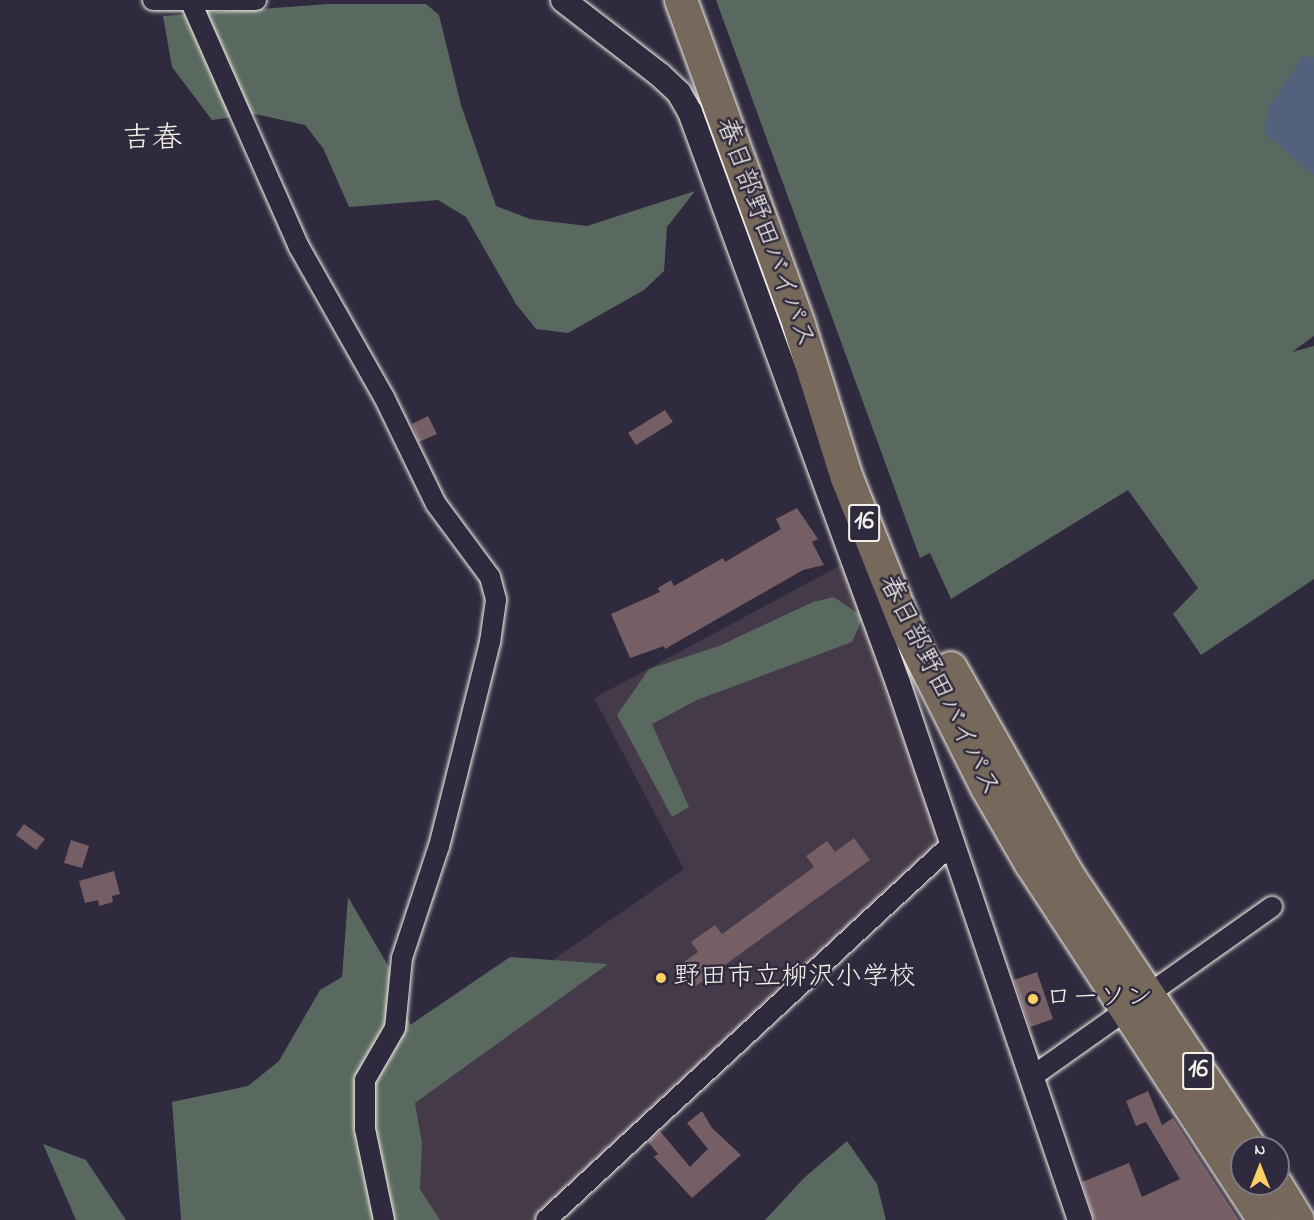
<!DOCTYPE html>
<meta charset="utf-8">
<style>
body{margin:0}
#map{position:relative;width:1314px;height:1220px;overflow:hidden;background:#2f2a3d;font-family:"Indie Flower","Klee One",sans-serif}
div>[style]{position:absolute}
.built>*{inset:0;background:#443a49}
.green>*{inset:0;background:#59695f}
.water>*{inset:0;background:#52617c}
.building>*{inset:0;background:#765e65}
.roads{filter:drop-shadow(0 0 2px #f4f1e8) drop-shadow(0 0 2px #f4f1e8)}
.minor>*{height:20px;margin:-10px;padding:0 10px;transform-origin:10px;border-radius:10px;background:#2f2a3d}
.tertiary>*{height:24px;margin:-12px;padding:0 12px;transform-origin:12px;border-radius:12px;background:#2f2a3d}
.trunk>*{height:32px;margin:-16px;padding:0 16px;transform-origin:16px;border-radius:16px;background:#76695c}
.dots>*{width:16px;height:16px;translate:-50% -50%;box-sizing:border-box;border:3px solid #2f2a3d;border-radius:50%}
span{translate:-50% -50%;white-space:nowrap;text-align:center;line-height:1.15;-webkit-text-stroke:5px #2f2a3d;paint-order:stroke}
.shield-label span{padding:2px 4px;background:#2f2a3d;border:2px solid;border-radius:4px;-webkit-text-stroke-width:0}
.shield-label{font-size:26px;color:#f4f1e8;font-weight:700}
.street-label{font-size:27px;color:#f4f1e8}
.poi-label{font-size:27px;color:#f4f1e8}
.left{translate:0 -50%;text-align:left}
.quarter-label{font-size:30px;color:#f4f1e8}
.north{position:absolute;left:1230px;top:1136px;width:60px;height:60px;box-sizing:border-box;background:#2f2a3d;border:2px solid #7e7a81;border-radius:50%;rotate:0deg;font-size:16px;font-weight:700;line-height:24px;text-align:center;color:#f4f1e8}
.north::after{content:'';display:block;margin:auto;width:21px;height:27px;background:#ffd166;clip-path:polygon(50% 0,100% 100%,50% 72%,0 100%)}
</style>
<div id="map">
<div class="built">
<div style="clip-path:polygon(843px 564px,936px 829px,934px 846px,541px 1220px,382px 1220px,371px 1086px,684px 869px,594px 698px)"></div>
</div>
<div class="green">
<div style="clip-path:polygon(716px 0,1314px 0,1314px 336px,1292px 352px,1314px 346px,1314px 579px,1201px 655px,1173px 614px,1198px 588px,1128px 490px,951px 599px,930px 553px,920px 558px)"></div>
<div style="clip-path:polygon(328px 4px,426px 4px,439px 15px,461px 105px,496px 206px,530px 219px,587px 226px,695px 191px,667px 227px,664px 271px,644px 290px,568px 333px,536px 329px,516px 304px,466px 217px,438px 200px,349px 207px,323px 148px,305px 125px,255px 114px,212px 120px,172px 67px,163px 16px)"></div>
<div style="clip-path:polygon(834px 597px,863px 617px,852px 642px,697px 700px,652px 724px,689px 807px,672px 817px,617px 715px,649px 669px,719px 646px,813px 602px)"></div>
<div style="clip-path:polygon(348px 897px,393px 974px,410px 1025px,510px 957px,608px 964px,415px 1103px,422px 1143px,420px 1189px,440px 1220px,181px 1220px,172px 1102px,248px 1086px,279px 1061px,320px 990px,342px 977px)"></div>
<div style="clip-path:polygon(847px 1141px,877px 1184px,886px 1220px,765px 1220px,804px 1178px)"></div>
<div style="clip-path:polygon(43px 1144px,86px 1160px,126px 1220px,76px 1220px)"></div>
</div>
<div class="water">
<div style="clip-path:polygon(1303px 56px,1314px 57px,1314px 175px,1264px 133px,1269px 107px)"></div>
</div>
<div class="building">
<div style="clip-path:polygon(665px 410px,673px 422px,636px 445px,628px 433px)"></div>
<div style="clip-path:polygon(428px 416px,437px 434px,419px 442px,412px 424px)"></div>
<div style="clip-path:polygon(797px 508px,818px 539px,812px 542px,824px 565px,803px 570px,665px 649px,664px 646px,630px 658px,611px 614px,660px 592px,658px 588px,671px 580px,674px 586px,723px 558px,725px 562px,781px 529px,776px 519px)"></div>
<div style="clip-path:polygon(24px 824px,45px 839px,36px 850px,16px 835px)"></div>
<div style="clip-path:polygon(854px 838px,870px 860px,693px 988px,677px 967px,698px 952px,691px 942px,715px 925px,722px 934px,814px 867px,806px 856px,827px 841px,835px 852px)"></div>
<div style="clip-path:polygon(71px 840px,89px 846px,82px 868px,64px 863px)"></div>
<div style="clip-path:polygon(114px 871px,120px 894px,112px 896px,113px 902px,99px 906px,98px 900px,85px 903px,79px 881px)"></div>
<div style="clip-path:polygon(1037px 972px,1053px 1019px,1030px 1027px,1014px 980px)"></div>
<div style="clip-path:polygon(1148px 1091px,1162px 1125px,1173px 1118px,1239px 1220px,1094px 1220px,1082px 1182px,1129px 1163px,1142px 1197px,1180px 1179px,1146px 1122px,1136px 1126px,1126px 1101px)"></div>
<div style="clip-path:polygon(702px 1111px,712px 1128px,741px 1155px,692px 1198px,654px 1157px,658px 1154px,648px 1142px,660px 1131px,690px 1167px,708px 1149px,687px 1123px)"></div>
</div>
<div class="roads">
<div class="minor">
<div style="left:153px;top:0;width:103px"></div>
<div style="left:190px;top:0;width:270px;rotate:66.2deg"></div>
<div style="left:299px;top:247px;width:172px;rotate:60.5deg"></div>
<div style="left:384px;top:397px;width:119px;rotate:64.1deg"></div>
<div style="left:436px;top:504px;width:91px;rotate:53.5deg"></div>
<div style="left:490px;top:577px;width:24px;rotate:75deg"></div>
<div style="left:496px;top:600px;width:42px;rotate:98.1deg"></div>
<div style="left:490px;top:642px;width:210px;rotate:104deg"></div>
<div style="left:439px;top:846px;width:118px;rotate:108.3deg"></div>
<div style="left:402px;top:958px;width:70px;rotate:95.7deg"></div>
<div style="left:395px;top:1028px;width:60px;rotate:120deg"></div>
<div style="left:365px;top:1080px;width:49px;rotate:90deg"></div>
<div style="left:365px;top:1129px;width:93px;rotate:78.2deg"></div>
<div style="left:1033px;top:1076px;width:293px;rotate:-35.3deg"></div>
<div style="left:546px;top:1220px;width:555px;rotate:-42.81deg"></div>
</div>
<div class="tertiary">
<div style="left:563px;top:0;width:123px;rotate:37.7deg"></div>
<div style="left:660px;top:75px;width:26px;rotate:43deg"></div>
<div style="left:679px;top:93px;width:22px;rotate:60deg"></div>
<div style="left:690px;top:112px;width:608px;rotate:69.98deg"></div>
<div style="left:898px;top:683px;width:567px;rotate:71.28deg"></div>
</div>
<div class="trunk">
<div style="left:681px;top:0;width:346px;rotate:70deg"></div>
<div style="left:799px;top:325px;width:160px;rotate:72.6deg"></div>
<div style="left:847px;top:478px;width:162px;rotate:68.3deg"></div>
<div style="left:907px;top:629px;width:178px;rotate:63.3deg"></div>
<div style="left:987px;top:788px;width:88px;rotate:59.9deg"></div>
<div style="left:1031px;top:864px;width:425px;rotate:56.8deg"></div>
<div style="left:951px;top:668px;width:238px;rotate:60.5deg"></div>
<div style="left:1068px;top:875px;width:329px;rotate:56.2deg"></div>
<div style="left:1276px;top:1184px;width:42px;rotate:58.6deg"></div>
</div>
</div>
<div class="dots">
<div style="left:661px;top:978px;background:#ffd166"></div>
<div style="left:1033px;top:999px;background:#ffd166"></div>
</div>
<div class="shield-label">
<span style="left:864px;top:523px">16</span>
<span style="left:1198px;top:1071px">16</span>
</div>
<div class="street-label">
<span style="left:765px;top:233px;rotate:70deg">春日部野田バイパス</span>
<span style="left:939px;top:686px;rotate:64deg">春日部野田バイパス</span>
</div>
<div class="poi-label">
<span class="left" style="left:673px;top:978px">野田市立柳沢小学校</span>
<span class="left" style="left:1045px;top:999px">ローソン</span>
</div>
<div class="quarter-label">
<span style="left:152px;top:140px">吉春</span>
</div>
<div class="north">N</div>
</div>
